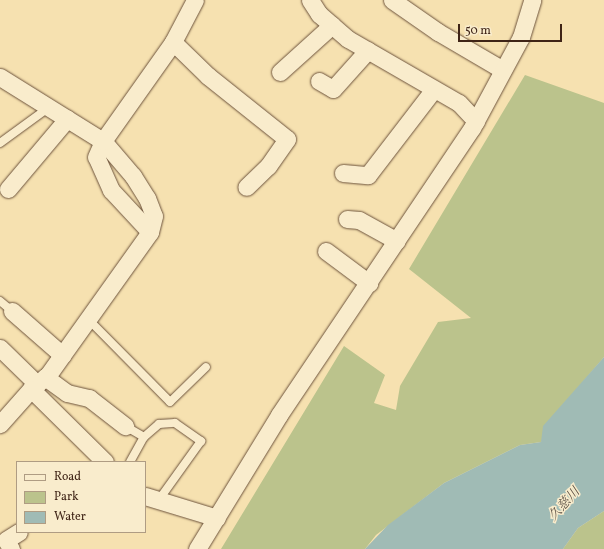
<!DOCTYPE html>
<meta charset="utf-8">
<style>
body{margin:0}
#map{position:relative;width:604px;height:549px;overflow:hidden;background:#f6e1b0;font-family:Vollkorn,"Noto Serif JP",serif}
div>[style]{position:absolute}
.green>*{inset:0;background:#bbc38c}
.water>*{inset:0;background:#a0bbb5}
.roads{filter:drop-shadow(0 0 1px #6d533c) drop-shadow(0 0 1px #6d533c)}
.service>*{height:8px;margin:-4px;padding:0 4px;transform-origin:4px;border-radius:4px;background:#f9eccc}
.minor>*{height:17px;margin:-8.5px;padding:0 8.5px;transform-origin:8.5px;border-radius:8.5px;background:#f9eccc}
span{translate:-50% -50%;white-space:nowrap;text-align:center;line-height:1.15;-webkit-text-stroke:3px #f9eccc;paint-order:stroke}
.water-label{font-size:13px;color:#5c5146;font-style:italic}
.legend{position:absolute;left:16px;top:461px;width:130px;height:72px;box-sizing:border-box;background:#f9eccc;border:1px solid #af9c83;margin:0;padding:5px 7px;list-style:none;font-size:12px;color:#3f2416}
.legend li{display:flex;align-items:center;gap:8px;height:20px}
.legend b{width:20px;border:1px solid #af9c83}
.scale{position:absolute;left:458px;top:24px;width:104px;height:18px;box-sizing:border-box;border:2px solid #3f2416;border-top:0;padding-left:5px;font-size:12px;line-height:14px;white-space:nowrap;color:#3f2416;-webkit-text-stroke:3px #f9eccc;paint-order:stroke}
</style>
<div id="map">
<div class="green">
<div style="clip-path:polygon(525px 75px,604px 103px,604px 357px,575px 391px,541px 442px,520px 445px,444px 483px,376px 535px,365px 549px,221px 549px,344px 346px,385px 375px,374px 403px,396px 410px,400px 386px,438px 322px,471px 318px,409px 269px)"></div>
<div style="clip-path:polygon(604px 511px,604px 549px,563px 549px,578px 528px)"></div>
</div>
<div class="water">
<div style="clip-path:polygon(604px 357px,604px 511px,578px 528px,563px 549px,365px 549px,388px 525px,444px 483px,520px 445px,541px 442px,543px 426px)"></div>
</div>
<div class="roads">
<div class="service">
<div style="left:0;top:143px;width:59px;rotate:-36.1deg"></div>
<div style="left:0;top:301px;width:16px;rotate:40deg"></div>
<div style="left:87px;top:318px;width:118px;rotate:45.3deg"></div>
<div style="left:170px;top:402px;width:50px;rotate:-44.2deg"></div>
<div style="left:125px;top:426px;width:22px;rotate:30deg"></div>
<div style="left:144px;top:437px;width:20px;rotate:-41deg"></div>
<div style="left:159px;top:424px;width:16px;rotate:-4deg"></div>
<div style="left:175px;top:423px;width:32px;rotate:35deg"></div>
<div style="left:201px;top:441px;width:74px;rotate:125.6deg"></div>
<div style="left:130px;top:462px;width:29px;rotate:-61deg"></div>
</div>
<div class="minor">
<div style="left:310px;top:0;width:17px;rotate:57deg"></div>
<div style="left:319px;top:14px;width:38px;rotate:41deg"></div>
<div style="left:348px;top:39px;width:128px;rotate:30deg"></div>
<div style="left:459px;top:103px;width:25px;rotate:47deg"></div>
<div style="left:392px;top:0;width:56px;rotate:34.8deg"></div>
<div style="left:438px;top:32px;width:75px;rotate:30.3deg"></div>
<div style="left:173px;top:42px;width:49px;rotate:44.2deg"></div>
<div style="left:208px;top:76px;width:101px;rotate:38.6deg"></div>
<div style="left:287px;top:139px;width:33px;rotate:125deg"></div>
<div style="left:268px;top:166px;width:30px;rotate:136deg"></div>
<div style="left:280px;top:72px;width:70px;rotate:-42.1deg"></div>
<div style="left:0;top:77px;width:121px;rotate:31.9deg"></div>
<div style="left:103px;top:141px;width:46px;rotate:49.4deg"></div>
<div style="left:133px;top:176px;width:26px;rotate:58deg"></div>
<div style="left:147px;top:198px;width:19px;rotate:69deg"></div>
<div style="left:154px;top:216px;width:16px;rotate:104deg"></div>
<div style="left:150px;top:232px;width:176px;rotate:125.5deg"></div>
<div style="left:48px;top:375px;width:22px;rotate:141deg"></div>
<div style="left:31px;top:389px;width:47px;rotate:131.5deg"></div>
<div style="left:319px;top:81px;width:16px;rotate:30deg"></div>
<div style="left:333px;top:89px;width:52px;rotate:-48.1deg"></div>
<div style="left:343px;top:173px;width:25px;rotate:5deg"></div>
<div style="left:368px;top:175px;width:108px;rotate:-52.5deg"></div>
<div style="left:8px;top:189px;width:92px;rotate:-49.9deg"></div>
<div style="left:347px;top:219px;width:12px;rotate:5deg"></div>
<div style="left:359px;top:220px;width:43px;rotate:28.9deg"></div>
<div style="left:150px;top:232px;width:57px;rotate:-132.9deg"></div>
<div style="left:111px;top:190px;width:36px;rotate:-114deg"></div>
<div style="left:96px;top:157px;width:17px;rotate:-66deg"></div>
<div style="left:103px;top:141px;width:121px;rotate:-54.7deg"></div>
<div style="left:173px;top:42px;width:47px;rotate:-62.4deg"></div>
<div style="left:326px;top:251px;width:54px;rotate:36.7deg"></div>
<div style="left:12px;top:311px;width:67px;rotate:41.3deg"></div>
<div style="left:0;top:348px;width:52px;rotate:44.2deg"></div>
<div style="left:45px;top:377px;width:27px;rotate:36deg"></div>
<div style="left:67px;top:393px;width:23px;rotate:13deg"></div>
<div style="left:89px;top:398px;width:46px;rotate:37.9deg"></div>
<div style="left:31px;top:389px;width:104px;rotate:44.6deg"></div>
<div style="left:145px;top:496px;width:75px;rotate:17deg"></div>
<div style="left:11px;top:549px;width:10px;rotate:-119deg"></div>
<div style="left:6px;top:540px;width:15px;rotate:-32deg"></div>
<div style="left:197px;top:549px;width:157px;rotate:-58.5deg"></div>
<div style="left:279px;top:415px;width:346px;rotate:-56.1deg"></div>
<div style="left:472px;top:128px;width:103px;rotate:-61.7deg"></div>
<div style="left:521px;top:37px;width:39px;rotate:-73deg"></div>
</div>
</div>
<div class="water-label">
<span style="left:565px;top:505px;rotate:-48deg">久慈川</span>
</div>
<ul class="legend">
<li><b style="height:5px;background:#f9eccc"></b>Road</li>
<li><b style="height:11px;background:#bbc38c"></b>Park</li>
<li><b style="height:11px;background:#a0bbb5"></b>Water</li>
</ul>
<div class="scale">50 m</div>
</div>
